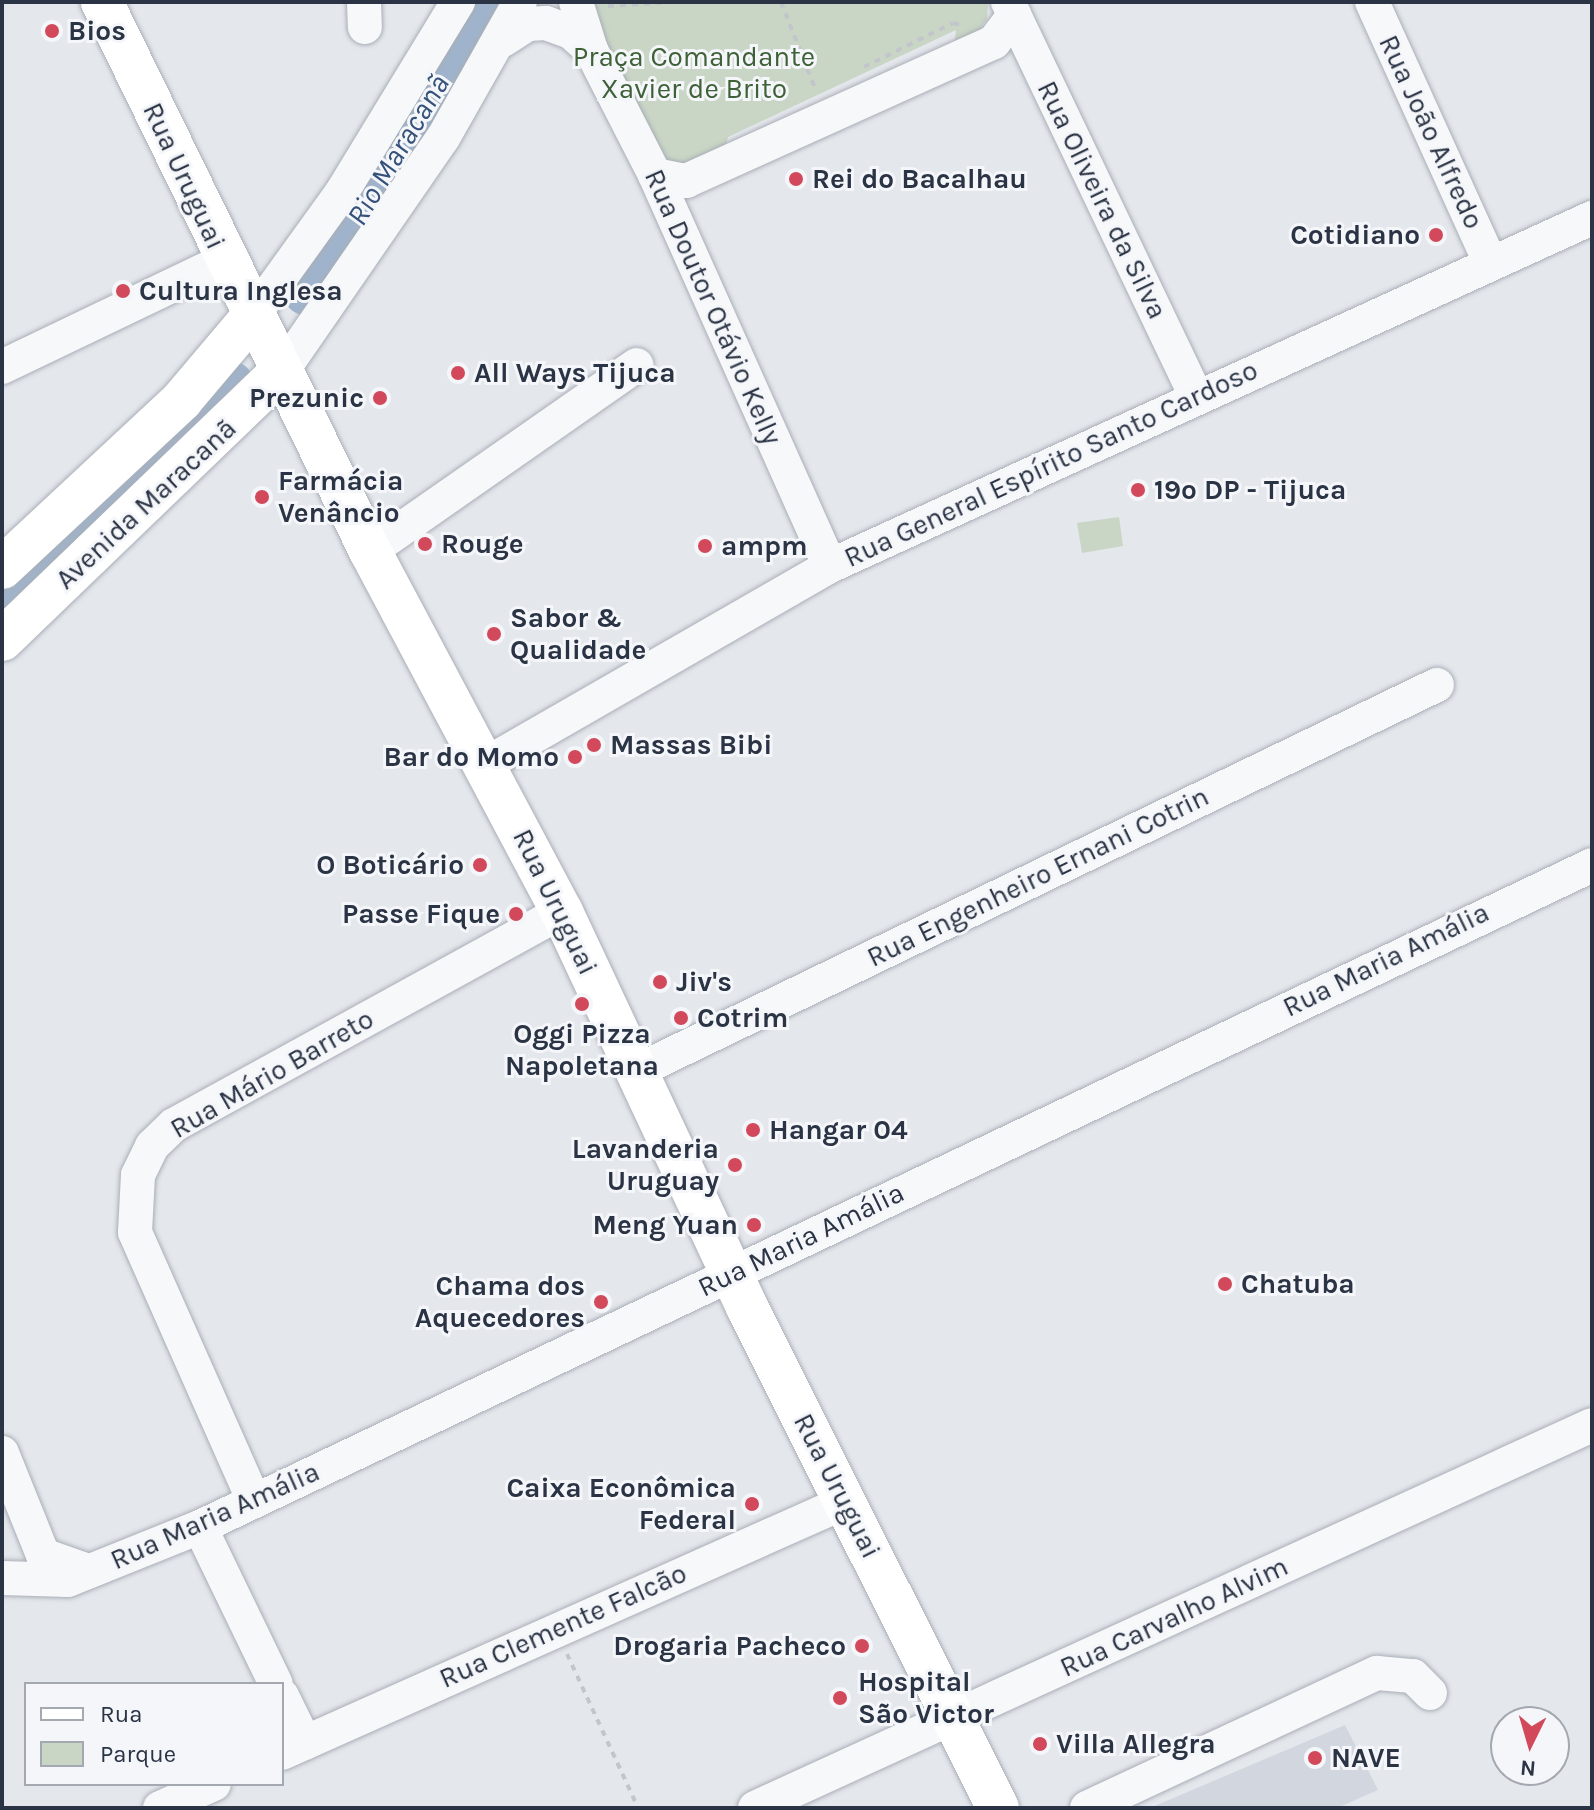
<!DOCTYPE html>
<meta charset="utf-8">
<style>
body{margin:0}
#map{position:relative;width:1594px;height:1810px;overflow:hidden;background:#e4e7ec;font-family:Karla,sans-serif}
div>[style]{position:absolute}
.built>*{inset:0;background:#d2d6de}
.green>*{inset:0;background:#c9d6c5}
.river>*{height:42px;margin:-21px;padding:0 21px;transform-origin:21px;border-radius:21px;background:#9fb4cc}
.path>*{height:4px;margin-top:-2px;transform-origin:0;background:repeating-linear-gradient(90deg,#c2c5cb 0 6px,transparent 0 12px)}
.roads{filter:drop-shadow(0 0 2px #a9aeb7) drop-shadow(0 0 2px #a9aeb7)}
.minor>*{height:34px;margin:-17px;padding:0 17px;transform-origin:17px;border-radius:17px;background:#f7f8fa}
.major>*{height:42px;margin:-21px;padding:0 21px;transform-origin:21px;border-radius:21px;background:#fff}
.dots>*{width:22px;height:22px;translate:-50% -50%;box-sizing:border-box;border:4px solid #f4f6f9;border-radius:50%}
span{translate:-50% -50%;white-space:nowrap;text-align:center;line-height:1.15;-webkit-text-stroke:6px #f4f6f9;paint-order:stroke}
.poi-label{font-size:28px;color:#2b3445;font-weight:700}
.left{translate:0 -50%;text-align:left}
.right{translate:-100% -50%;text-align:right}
.park-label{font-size:28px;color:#3f6138}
.street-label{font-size:28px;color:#2b3445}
.water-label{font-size:30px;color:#34527a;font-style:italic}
.frame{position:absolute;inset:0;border:4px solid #2b3445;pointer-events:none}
.legend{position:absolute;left:24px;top:1682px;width:260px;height:104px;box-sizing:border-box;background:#f4f6f9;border:2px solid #a4a8b1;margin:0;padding:10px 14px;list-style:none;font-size:24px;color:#2b3445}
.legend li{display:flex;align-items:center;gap:16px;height:40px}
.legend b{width:40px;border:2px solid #a4a8b1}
.north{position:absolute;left:1490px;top:1706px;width:80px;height:80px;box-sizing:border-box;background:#f4f6f9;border:2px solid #a4a8b1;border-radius:50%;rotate:185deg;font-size:22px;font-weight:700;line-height:32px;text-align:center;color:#2b3445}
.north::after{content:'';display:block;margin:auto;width:28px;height:36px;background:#d1495b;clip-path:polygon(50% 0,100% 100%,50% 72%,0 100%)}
</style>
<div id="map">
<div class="built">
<div style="clip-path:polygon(1345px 1725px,1378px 1790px,1337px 1808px,1150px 1808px)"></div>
</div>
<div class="green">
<div style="clip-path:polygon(587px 2px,988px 2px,987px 19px,976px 34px,954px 47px,956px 30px,728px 137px,724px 155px,698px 165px,658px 160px)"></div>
<div style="clip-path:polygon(1119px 517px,1123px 546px,1082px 553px,1077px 523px)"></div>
</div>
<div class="river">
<div style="left:305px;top:294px;width:68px;rotate:-54deg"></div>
<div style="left:345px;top:239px;width:276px;rotate:-59.3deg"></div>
<div style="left:2px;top:604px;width:229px;rotate:-42.7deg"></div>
<div style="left:170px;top:449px;width:91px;rotate:-46.8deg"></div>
</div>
<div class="path">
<div style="left:781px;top:2px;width:96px;rotate:68.5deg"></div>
<div style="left:608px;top:6px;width:69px;rotate:-3.3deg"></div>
<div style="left:864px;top:67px;width:99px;rotate:-26.3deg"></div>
<div style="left:953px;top:23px;width:8px;rotate:14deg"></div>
<div style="left:567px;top:1654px;width:170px;rotate:65.2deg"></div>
</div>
<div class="roads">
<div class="minor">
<div style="left:364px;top:2px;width:25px;rotate:88deg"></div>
<div style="left:576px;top:2px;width:50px;rotate:72.6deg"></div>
<div style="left:591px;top:50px;width:140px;rotate:62.9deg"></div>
<div style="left:655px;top:175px;width:428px;rotate:65.9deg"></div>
<div style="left:1008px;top:2px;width:437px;rotate:64.5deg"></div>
<div style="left:1372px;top:2px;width:286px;rotate:65.6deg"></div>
<div style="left:503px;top:40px;width:30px;rotate:-33deg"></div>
<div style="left:528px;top:24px;width:18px;rotate:-3deg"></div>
<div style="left:546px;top:23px;width:27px;rotate:20deg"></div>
<div style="left:571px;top:32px;width:27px;rotate:42deg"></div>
<div style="left:655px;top:175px;width:32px;rotate:11deg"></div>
<div style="left:686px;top:181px;width:338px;rotate:-24.3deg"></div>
<div style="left:994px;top:42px;width:34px;rotate:-53deg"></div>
<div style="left:252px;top:317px;width:154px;rotate:-54.2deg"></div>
<div style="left:342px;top:192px;width:223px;rotate:-58.6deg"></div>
<div style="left:2px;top:367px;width:247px;rotate:-25.6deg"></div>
<div style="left:282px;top:371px;width:283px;rotate:-55.4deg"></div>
<div style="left:443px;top:138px;width:156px;rotate:-60.5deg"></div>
<div style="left:370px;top:551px;width:325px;rotate:-34.9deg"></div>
<div style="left:484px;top:765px;width:399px;rotate:-29.9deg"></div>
<div style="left:830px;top:566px;width:838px;rotate:-24.55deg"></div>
<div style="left:639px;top:1070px;width:886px;rotate:-25.76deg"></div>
<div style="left:2px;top:1453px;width:110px;rotate:68.1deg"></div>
<div style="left:43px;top:1555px;width:48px;rotate:19.6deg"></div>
<div style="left:254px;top:1501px;width:294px;rotate:-113.9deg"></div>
<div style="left:135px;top:1232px;width:57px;rotate:-87deg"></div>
<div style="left:138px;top:1175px;width:32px;rotate:-64deg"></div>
<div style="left:152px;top:1146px;width:30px;rotate:-44deg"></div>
<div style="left:174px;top:1125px;width:443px;rotate:-28.8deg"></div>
<div style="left:200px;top:1527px;width:174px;rotate:64.2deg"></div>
<div style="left:2px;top:1578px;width:66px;rotate:1.7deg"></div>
<div style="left:68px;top:1580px;width:142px;rotate:-21.9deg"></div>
<div style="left:200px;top:1527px;width:1541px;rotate:-25.43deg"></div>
<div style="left:282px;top:1696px;width:52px;rotate:63.9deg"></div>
<div style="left:282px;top:1753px;width:616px;rotate:-24.03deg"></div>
<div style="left:160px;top:1808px;width:59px;rotate:-24deg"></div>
<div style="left:755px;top:1808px;width:920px;rotate:-24.59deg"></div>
<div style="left:1087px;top:1808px;width:320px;rotate:-25deg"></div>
<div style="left:1377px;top:1673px;width:36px;rotate:5deg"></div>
<div style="left:1413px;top:1676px;width:24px;rotate:45deg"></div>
</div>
<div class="major">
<div style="left:102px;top:2px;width:611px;rotate:63.98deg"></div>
<div style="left:370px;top:551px;width:409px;rotate:62deg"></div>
<div style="left:562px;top:912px;width:436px;rotate:64.9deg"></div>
<div style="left:747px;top:1307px;width:560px;rotate:63.39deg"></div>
<div style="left:2px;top:568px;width:245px;rotate:-43deg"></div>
<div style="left:181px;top:401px;width:110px;rotate:-49.8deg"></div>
<div style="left:2px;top:640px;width:388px;rotate:-43.9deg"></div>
</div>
</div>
<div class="dots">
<div style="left:52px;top:31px;background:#d1495b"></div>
<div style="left:796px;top:179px;background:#d1495b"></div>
<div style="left:1436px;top:235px;background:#d1495b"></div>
<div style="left:123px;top:291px;background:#d1495b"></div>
<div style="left:458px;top:373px;background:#d1495b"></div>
<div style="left:380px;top:398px;background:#d1495b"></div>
<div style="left:1138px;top:490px;background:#d1495b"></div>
<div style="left:262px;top:497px;background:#d1495b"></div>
<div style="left:425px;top:544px;background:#d1495b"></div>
<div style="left:705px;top:546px;background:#d1495b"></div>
<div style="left:494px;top:634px;background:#d1495b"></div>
<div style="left:594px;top:745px;background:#d1495b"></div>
<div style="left:575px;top:757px;background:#d1495b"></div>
<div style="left:480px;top:865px;background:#d1495b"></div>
<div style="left:516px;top:914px;background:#d1495b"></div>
<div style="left:660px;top:982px;background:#d1495b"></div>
<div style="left:582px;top:1004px;background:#d1495b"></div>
<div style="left:681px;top:1018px;background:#d1495b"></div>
<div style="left:753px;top:1130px;background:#d1495b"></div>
<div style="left:735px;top:1165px;background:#d1495b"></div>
<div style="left:754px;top:1225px;background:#d1495b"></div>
<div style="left:1225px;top:1284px;background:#d1495b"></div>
<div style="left:601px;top:1302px;background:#d1495b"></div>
<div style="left:752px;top:1504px;background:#d1495b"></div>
<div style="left:862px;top:1646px;background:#d1495b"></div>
<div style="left:840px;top:1698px;background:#d1495b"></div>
<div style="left:1040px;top:1744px;background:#d1495b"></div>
<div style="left:1315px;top:1758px;background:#d1495b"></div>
</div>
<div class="poi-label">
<span class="left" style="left:68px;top:31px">Bios</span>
<span class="left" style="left:812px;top:179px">Rei do Bacalhau</span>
<span class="right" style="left:1420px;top:235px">Cotidiano</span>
<span class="left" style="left:139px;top:291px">Cultura Inglesa</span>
<span class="left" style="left:474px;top:373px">All Ways Tijuca</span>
<span class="right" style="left:364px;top:398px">Prezunic</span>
<span class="left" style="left:278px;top:497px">Farmácia<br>Venâncio</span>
<span class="left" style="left:1154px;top:490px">19º DP - Tijuca</span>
<span class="left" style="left:441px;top:544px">Rouge</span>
<span class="left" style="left:721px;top:546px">ampm</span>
<span class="left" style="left:510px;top:634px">Sabor &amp;<br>Qualidade</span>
<span class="left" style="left:610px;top:745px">Massas Bibi</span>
<span class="right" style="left:559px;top:757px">Bar do Momo</span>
<span class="right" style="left:464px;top:865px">O Boticário</span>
<span class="right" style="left:500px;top:914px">Passe Fique</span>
<span class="left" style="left:676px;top:982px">Jiv's</span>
<span class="left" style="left:697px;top:1018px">Cotrim</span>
<span style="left:582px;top:1050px">Oggi Pizza<br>Napoletana</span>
<span class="left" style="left:769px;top:1130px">Hangar 04</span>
<span class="right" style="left:719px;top:1165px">Lavanderia<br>Uruguay</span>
<span class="right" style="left:738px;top:1225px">Meng Yuan</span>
<span class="left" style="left:1241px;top:1284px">Chatuba</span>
<span class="right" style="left:585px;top:1302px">Chama dos<br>Aquecedores</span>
<span class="right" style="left:736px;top:1504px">Caixa Econômica<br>Federal</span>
<span class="right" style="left:846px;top:1646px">Drogaria Pacheco</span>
<span class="left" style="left:858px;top:1698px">Hospital<br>São Victor</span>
<span class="left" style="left:1056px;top:1744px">Villa Allegra</span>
<span class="left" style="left:1331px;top:1758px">NAVE</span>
</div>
<div class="park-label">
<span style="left:694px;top:73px">Praça Comandante<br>Xavier de Brito</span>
</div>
<div class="street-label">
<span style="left:1431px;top:132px;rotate:65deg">Rua João Alfredo</span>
<span style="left:184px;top:176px;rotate:65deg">Rua Uruguai</span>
<span style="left:1102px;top:200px;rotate:64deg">Rua Oliveira da Silva</span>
<span style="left:713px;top:307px;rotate:66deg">Rua Doutor Otávio Kelly</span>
<span style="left:1051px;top:464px;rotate:-25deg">Rua General Espírito Santo Cardoso</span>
<span style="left:146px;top:504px;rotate:-43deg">Avenida Maracanã</span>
<span style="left:1038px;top:877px;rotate:-26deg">Rua Engenheiro Ernani Cotrin</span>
<span style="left:555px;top:902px;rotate:64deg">Rua Uruguai</span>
<span style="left:1386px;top:960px;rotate:-26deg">Rua Maria Amália</span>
<span style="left:272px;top:1074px;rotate:-30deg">Rua Mário Barreto</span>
<span style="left:801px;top:1240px;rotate:-26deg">Rua Maria Amália</span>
<span style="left:837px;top:1486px;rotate:63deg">Rua Uruguai</span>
<span style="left:215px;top:1516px;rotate:-24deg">Rua Maria Amália</span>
<span style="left:1174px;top:1617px;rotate:-25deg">Rua Carvalho Alvim</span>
<span style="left:563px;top:1626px;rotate:-24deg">Rua Clemente Falcão</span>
</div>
<div class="water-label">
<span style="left:398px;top:150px;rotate:-59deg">Rio Maracanã</span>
</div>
<div class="frame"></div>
<ul class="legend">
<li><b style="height:10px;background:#fff"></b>Rua</li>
<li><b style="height:22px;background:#c9d6c5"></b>Parque</li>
</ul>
<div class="north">N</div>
</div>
